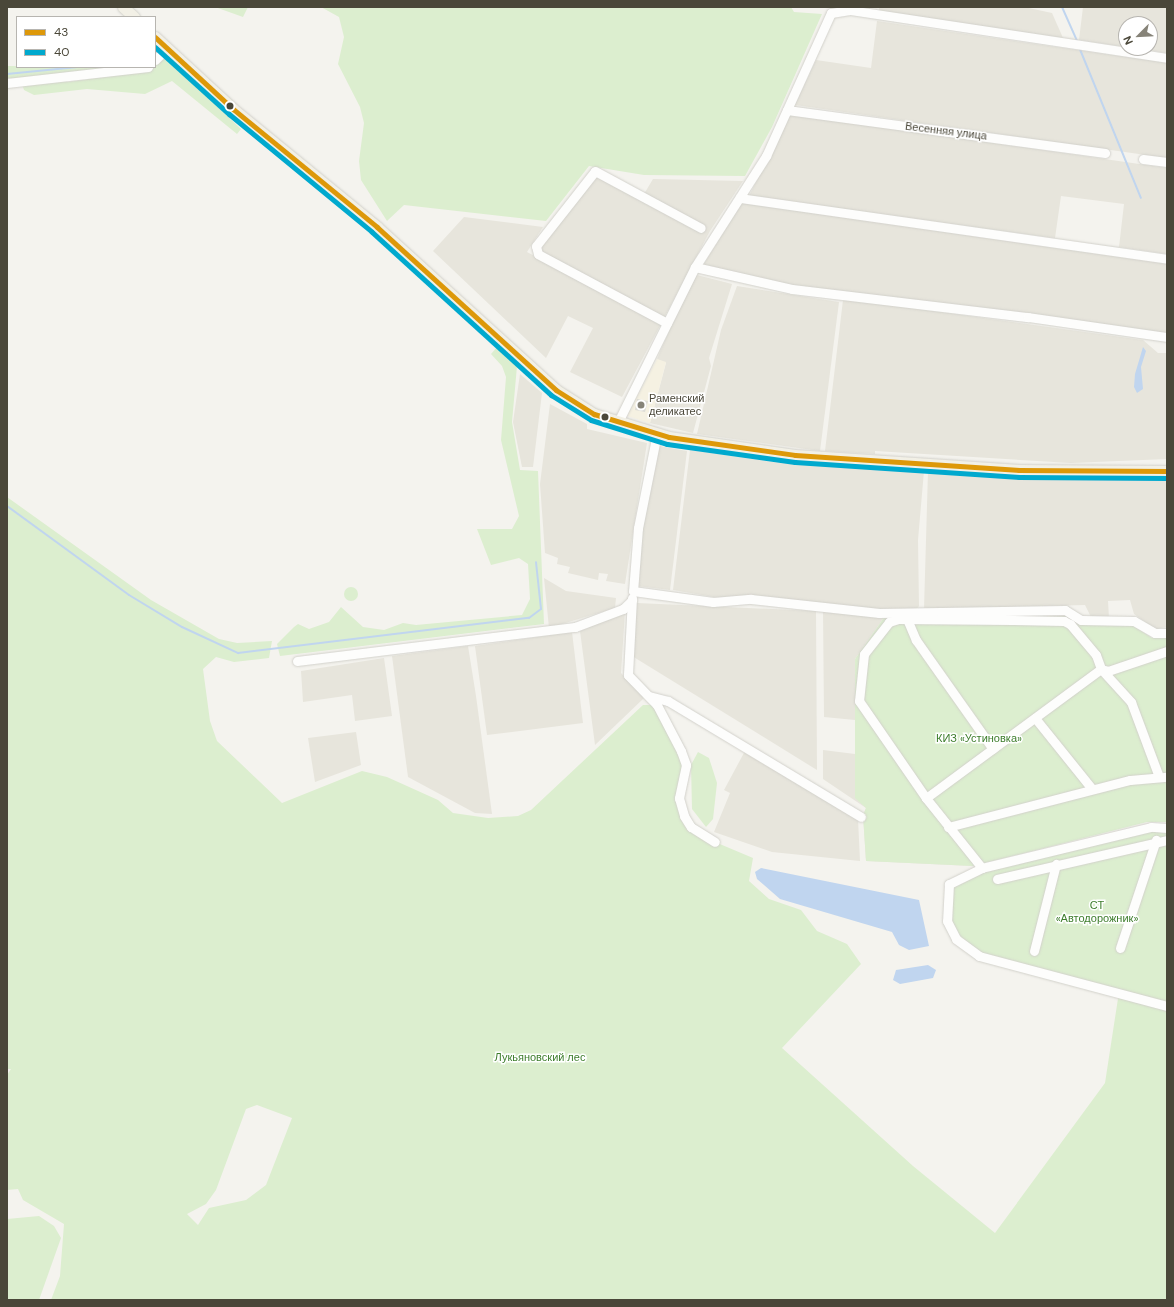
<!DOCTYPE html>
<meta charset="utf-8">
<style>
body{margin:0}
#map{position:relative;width:1174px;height:1307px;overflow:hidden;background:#f4f3ee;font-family:"DM Sans",sans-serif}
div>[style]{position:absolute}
.residential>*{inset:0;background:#e7e5dc}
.commercial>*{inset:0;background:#f5f1e2}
.green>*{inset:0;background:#dceecf}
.round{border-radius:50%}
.water>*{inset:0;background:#c0d5ef}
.stream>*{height:2px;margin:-1px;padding:0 1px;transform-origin:1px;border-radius:1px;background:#c0d5ef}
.building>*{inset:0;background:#dddcd6}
.roads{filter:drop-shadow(0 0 1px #d2d1cb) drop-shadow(0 0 1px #d2d1cb)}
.minor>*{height:9px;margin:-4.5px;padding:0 4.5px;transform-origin:4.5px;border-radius:4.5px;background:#fdfdfc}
.major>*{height:11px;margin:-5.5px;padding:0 5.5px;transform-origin:5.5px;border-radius:5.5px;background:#f2f0e6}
.bus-1>*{height:5px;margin:-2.5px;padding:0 2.5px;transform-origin:2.5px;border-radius:2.5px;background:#dd9809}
.bus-2>*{height:5px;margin:-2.5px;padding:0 2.5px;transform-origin:2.5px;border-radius:2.5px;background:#00a9ce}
.dots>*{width:11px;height:11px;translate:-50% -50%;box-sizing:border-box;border:2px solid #fff;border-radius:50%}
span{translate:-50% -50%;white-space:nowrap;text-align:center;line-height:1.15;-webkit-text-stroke:3px #fff;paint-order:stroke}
.street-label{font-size:11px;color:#4a4739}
.poi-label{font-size:11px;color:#4a4739}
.left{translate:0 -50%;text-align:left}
.park-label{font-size:11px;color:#3d7d2c}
.frame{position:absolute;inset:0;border:8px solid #4a4739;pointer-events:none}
.legend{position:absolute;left:16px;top:16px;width:140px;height:52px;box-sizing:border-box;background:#fff;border:1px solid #b7b5b0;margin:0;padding:5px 7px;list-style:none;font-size:12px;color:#4a4739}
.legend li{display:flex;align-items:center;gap:8px;height:20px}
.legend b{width:20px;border:1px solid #b7b5b0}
.north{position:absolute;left:1118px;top:16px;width:40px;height:40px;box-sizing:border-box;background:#fff;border:1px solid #b7b5b0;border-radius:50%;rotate:246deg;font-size:11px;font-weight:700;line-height:16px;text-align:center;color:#4a4739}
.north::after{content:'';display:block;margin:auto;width:14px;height:18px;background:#868378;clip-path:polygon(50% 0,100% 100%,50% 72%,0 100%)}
</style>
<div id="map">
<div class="residential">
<div style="clip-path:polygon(879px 7px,1024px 7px,1052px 13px,1063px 38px,879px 11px)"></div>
<div style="clip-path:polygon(1083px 7px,1167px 7px,1167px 53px,1134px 48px,1150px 48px,1150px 24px,1126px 24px,1126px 47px,1079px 40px)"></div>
<div style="clip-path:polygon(877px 21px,1167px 63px,1167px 158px,795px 105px,816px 60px,871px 68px)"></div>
<div style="clip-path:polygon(790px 114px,1167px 168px,1167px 254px,1119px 247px,1124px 204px,1061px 196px,1055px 238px,749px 196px)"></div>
<div style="clip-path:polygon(591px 175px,644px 194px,653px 179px,743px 181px,710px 231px,664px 318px,539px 252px,539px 245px)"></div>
<div style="clip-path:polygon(741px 203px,1167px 264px,1167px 333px,785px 284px,702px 267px)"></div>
<div style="clip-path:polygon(464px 217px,543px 227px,527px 252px,661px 324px,622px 397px,570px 372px,593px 328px,568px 316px,546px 358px,433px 251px)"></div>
<div style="clip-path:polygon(693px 274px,732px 284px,709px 358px,711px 366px,693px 433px,650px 423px,666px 363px,657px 359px)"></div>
<div style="clip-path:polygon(737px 286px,839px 302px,820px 451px,697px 434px,721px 330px)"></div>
<div style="clip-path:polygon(846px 299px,1143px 340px,1158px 353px,1167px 353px,1167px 459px,1071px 463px,875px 451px,875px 454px,825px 451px,843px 300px)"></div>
<div style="clip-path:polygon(520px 374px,542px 393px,533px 467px,522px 467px,513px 422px)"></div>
<div style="clip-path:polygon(550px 404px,587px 424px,587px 429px,647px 443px,625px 584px,606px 581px,608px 574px,599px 573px,598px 580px,568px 573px,570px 567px,557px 564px,558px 558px,545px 553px,540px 484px)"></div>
<div style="clip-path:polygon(659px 446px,687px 451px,670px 590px,637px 586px,642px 519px)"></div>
<div style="clip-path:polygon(690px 450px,773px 462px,924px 471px,918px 540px,919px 606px,916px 610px,880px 609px,725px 599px,673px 590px)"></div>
<div style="clip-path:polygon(928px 471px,1020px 479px,1167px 479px,1167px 627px,1155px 629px,1134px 614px,1130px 600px,1108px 601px,1109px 618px,1091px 617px,1085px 605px,924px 609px)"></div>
<div style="clip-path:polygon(544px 578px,566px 591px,616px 598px,615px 608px,549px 628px)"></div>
<div style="clip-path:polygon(637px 603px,816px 611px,817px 770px,632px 656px)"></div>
<div style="clip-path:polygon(823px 611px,885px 616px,855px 659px,926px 804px,973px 866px,866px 861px,863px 815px,866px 808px,823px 779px,823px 750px,855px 754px,855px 720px,824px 717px)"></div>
<div style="clip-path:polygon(625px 612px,621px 673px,644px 698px,595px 745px,580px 631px)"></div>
<div style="clip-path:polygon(572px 632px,583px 723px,487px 735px,475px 646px)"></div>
<div style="clip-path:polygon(468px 646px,476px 696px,492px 814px,475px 813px,408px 777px,392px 656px)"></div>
<div style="clip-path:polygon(384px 658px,392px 716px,355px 721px,352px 695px,303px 702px,301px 671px)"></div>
<div style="clip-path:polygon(356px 732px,361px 765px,315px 782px,308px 738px)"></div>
<div style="clip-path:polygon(745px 751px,858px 819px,860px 861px,772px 852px,714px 832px,730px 793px,724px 790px)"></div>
</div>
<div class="commercial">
<div style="clip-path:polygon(657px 359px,666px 362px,650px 423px,627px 416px)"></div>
</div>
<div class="green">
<div style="clip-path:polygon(215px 7px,248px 7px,243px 17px)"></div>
<div style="clip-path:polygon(312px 7px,791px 7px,794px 12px,822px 14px,772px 127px,745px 176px,644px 175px,589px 166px,546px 221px,404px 205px,387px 221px,361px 180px,359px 161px,364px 123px,360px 107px,338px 64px,344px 37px,339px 17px,321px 7px)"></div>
<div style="clip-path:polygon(166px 58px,241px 129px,237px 134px,172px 81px,145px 94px,87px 89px,34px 95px,24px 90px,20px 78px,7px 78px,7px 66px,145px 67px,60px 77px,68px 82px,146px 71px)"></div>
<div style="clip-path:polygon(498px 346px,517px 366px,512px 422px,520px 470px,538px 471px,544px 624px,280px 656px,277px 644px,294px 627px,298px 624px,309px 629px,329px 622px,341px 607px,363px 627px,384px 630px,403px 623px,416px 625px,522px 615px,530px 599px,528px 564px,519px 558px,491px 565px,477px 529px,512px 529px,519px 516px,501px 440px,506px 377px,502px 366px,491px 354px)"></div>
<div style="clip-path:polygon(evenodd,7px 497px,151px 600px,219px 639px,237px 643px,272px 641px,269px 658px,234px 662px,216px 657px,203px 669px,210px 721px,217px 741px,282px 803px,362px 771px,387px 777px,438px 800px,453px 813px,488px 818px,518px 816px,531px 810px,643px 705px,657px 705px,686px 765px,679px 798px,684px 816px,715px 842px,753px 858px,749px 881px,769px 899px,801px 910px,817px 931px,847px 944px,861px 964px,782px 1048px,913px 1166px,995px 1233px,1105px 1083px,1119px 992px,1167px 1007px,1167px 1300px,51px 1300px,60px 1276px,64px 1224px,23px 1200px,18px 1189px,7px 1190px,7px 1075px,11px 1069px,7px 1069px,7px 497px,257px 1105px,292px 1118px,266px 1185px,246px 1200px,209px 1208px,198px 1225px,187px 1214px,206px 1204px,216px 1190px,246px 1109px,257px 1105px)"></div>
<div class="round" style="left:344px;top:587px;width:14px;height:14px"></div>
<div style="clip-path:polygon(885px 616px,1068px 616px,1076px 624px,1134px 626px,1152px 638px,1167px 635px,1167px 822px,1147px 822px,973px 866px,866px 861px,863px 815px,866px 808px,855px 798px,855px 659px)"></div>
<div style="clip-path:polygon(698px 752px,709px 758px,717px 783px,713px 819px,706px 827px,692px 809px,691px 765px)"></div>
<div style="clip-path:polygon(1167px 828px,1167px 1005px,979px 956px,956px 939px,947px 921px,949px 884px,982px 868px)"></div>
<div style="clip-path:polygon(39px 1216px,54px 1226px,61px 1238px,39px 1300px,7px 1300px,7px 1219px)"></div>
</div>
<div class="water">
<div style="clip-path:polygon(1143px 347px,1146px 351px,1141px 367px,1143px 389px,1137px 393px,1134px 387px,1135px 374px)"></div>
<div style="clip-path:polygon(761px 868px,919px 900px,929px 946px,909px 950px,899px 945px,892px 932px,780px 899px,757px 879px,755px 872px)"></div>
<div style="clip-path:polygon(928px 965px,936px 970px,933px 978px,900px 984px,893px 980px,896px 970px)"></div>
</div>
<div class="stream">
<div style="left:1062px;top:7px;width:37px;rotate:66deg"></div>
<div style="left:1079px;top:47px;width:163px;rotate:67.7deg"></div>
<div style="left:7px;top:74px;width:71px;rotate:-5.6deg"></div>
<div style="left:7px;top:506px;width:151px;rotate:36.1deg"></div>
<div style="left:129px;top:595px;width:62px;rotate:31.1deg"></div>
<div style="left:182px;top:627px;width:62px;rotate:24.9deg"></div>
<div style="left:238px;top:653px;width:293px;rotate:-6.9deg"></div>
<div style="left:529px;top:618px;width:15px;rotate:-37deg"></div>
<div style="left:541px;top:609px;width:47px;rotate:-96.1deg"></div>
</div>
<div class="building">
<div style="clip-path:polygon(637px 399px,648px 401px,645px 412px,635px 410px)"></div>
</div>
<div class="roads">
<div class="minor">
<div style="left:155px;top:60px;width:17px;rotate:-45deg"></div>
<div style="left:7px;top:83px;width:142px;rotate:-6.5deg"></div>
<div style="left:787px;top:110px;width:321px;rotate:7.7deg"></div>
<div style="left:1143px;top:159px;width:24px;rotate:7deg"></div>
<div style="left:740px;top:198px;width:431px;rotate:8.1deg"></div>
<div style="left:695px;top:267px;width:99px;rotate:12.8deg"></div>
<div style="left:792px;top:289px;width:238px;rotate:6.8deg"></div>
<div style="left:1028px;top:317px;width:140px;rotate:8.2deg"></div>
<div style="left:667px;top:323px;width:146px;rotate:-151.9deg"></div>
<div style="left:538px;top:254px;width:8px;rotate:-104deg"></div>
<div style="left:536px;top:246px;width:95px;rotate:-51.8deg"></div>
<div style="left:595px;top:171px;width:120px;rotate:28.3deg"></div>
<div style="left:618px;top:422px;width:173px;rotate:-63.6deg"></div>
<div style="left:695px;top:267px;width:132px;rotate:-57.4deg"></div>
<div style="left:766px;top:156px;width:157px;rotate:-65.6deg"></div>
<div style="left:831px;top:13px;width:19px;rotate:-9deg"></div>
<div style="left:850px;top:10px;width:321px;rotate:8.6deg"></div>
<div style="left:657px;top:433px;width:97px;rotate:101.3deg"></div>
<div style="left:638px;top:528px;width:63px;rotate:94.5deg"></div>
<div style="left:633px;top:591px;width:81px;rotate:7.8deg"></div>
<div style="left:713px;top:602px;width:38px;rotate:-5deg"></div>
<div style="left:751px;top:599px;width:129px;rotate:6.2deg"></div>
<div style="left:879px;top:613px;width:186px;rotate:-0.9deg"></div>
<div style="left:1065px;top:610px;width:19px;rotate:32deg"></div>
<div style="left:1081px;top:620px;width:53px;rotate:1.1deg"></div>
<div style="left:1134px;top:621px;width:24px;rotate:30deg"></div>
<div style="left:1155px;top:633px;width:12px"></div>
<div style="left:632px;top:598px;width:77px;rotate:93deg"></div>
<div style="left:628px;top:675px;width:42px;rotate:46deg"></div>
<div style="left:657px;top:705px;width:52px;rotate:62.4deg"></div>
<div style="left:681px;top:751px;width:15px;rotate:70deg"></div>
<div style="left:686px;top:765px;width:34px;rotate:102deg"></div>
<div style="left:679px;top:798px;width:19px;rotate:74deg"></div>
<div style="left:684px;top:816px;width:13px;rotate:58deg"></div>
<div style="left:691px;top:827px;width:28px;rotate:32deg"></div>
<div style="left:907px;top:619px;width:23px;rotate:67deg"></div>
<div style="left:916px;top:640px;width:133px;rotate:54.8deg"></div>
<div style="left:297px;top:661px;width:280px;rotate:-7deg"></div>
<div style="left:575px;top:627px;width:51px;rotate:-20.6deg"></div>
<div style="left:623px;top:609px;width:13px;rotate:-45deg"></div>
<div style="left:649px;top:696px;width:20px;rotate:15deg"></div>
<div style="left:668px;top:701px;width:225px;rotate:31deg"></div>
<div style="left:1035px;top:718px;width:91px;rotate:51.2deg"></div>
<div style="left:926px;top:798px;width:217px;rotate:-36.4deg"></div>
<div style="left:1101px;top:669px;width:7px;rotate:16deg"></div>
<div style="left:1108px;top:671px;width:62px;rotate:-18.7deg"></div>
<div style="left:948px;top:827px;width:188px;rotate:-14.5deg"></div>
<div style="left:1130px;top:780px;width:37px;rotate:-5deg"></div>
<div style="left:1167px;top:828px;width:16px;rotate:-176deg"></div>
<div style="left:1151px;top:827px;width:174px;rotate:166.4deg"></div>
<div style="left:982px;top:868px;width:37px;rotate:154deg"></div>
<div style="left:949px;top:884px;width:37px;rotate:93deg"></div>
<div style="left:947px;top:921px;width:20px;rotate:63deg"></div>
<div style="left:956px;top:939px;width:29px;rotate:36deg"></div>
<div style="left:979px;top:956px;width:195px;rotate:14.9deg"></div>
<div style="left:982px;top:868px;width:90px;rotate:-128.7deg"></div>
<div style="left:926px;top:798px;width:118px;rotate:-124.6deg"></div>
<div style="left:859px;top:701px;width:47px;rotate:-83.9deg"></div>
<div style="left:864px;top:654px;width:41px;rotate:-52deg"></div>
<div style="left:889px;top:622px;width:9px;rotate:-18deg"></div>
<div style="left:898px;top:619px;width:115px;rotate:0.5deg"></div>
<div style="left:1013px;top:620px;width:51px;rotate:1.1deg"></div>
<div style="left:1064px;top:621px;width:7px;rotate:27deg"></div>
<div style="left:1070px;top:624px;width:40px;rotate:50deg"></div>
<div style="left:1096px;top:655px;width:15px;rotate:70deg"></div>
<div style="left:1101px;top:669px;width:45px;rotate:47.7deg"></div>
<div style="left:1131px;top:702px;width:80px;rotate:69.5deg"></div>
<div style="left:997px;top:879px;width:174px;rotate:-12.9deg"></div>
<div style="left:1120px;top:948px;width:114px;rotate:-71.6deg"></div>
<div style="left:1034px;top:951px;width:90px;rotate:-75.8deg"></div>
</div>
<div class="major">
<div style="left:123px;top:7px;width:15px;rotate:42deg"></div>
<div style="left:155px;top:37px;width:106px;rotate:42.7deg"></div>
<div style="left:233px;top:109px;width:186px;rotate:39.3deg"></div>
<div style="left:377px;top:227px;width:242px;rotate:42.3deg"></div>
<div style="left:556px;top:390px;width:45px;rotate:32.3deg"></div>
<div style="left:594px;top:414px;width:78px;rotate:17deg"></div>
<div style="left:669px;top:437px;width:127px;rotate:8.1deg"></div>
<div style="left:795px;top:455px;width:225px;rotate:3.8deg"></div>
<div style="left:1019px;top:470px;width:148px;rotate:0.4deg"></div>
</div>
</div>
<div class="bus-1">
<div style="left:155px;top:37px;width:106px;rotate:42.7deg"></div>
<div style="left:233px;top:109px;width:186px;rotate:39.3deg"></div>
<div style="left:377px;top:227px;width:242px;rotate:42.3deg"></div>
<div style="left:556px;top:390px;width:45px;rotate:32.3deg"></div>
<div style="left:594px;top:414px;width:78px;rotate:17deg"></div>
<div style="left:669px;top:437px;width:127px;rotate:8.1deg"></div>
<div style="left:795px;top:455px;width:225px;rotate:3.8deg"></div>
<div style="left:1019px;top:470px;width:148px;rotate:0.4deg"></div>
</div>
<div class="bus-2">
<div style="left:155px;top:47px;width:100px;rotate:42.2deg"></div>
<div style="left:229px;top:114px;width:185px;rotate:39.5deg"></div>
<div style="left:372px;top:232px;width:242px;rotate:42.3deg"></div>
<div style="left:551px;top:395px;width:47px;rotate:32deg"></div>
<div style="left:591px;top:420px;width:80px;rotate:17.5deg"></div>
<div style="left:667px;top:444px;width:129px;rotate:8deg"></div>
<div style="left:795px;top:462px;width:225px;rotate:3.8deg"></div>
<div style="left:1019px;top:477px;width:148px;rotate:0.4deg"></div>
</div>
<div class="dots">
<div style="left:230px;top:106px;background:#4a4739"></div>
<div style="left:641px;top:405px;background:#868378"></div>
<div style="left:605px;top:417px;background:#4a4739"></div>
</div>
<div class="street-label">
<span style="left:946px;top:131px;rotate:7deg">Весенняя улица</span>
</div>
<div class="poi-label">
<span class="left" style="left:649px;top:405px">Раменский<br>деликатес</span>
</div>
<div class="park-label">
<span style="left:979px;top:738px">КИЗ «Устиновка»</span>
<span style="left:1097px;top:912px">СТ<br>«Автодорожник»</span>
<span style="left:540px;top:1057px">Лукьяновский лес</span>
</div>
<div class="frame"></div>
<ul class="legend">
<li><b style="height:5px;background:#dd9809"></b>43</li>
<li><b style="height:5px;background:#00a9ce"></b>40</li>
</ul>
<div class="north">N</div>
</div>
